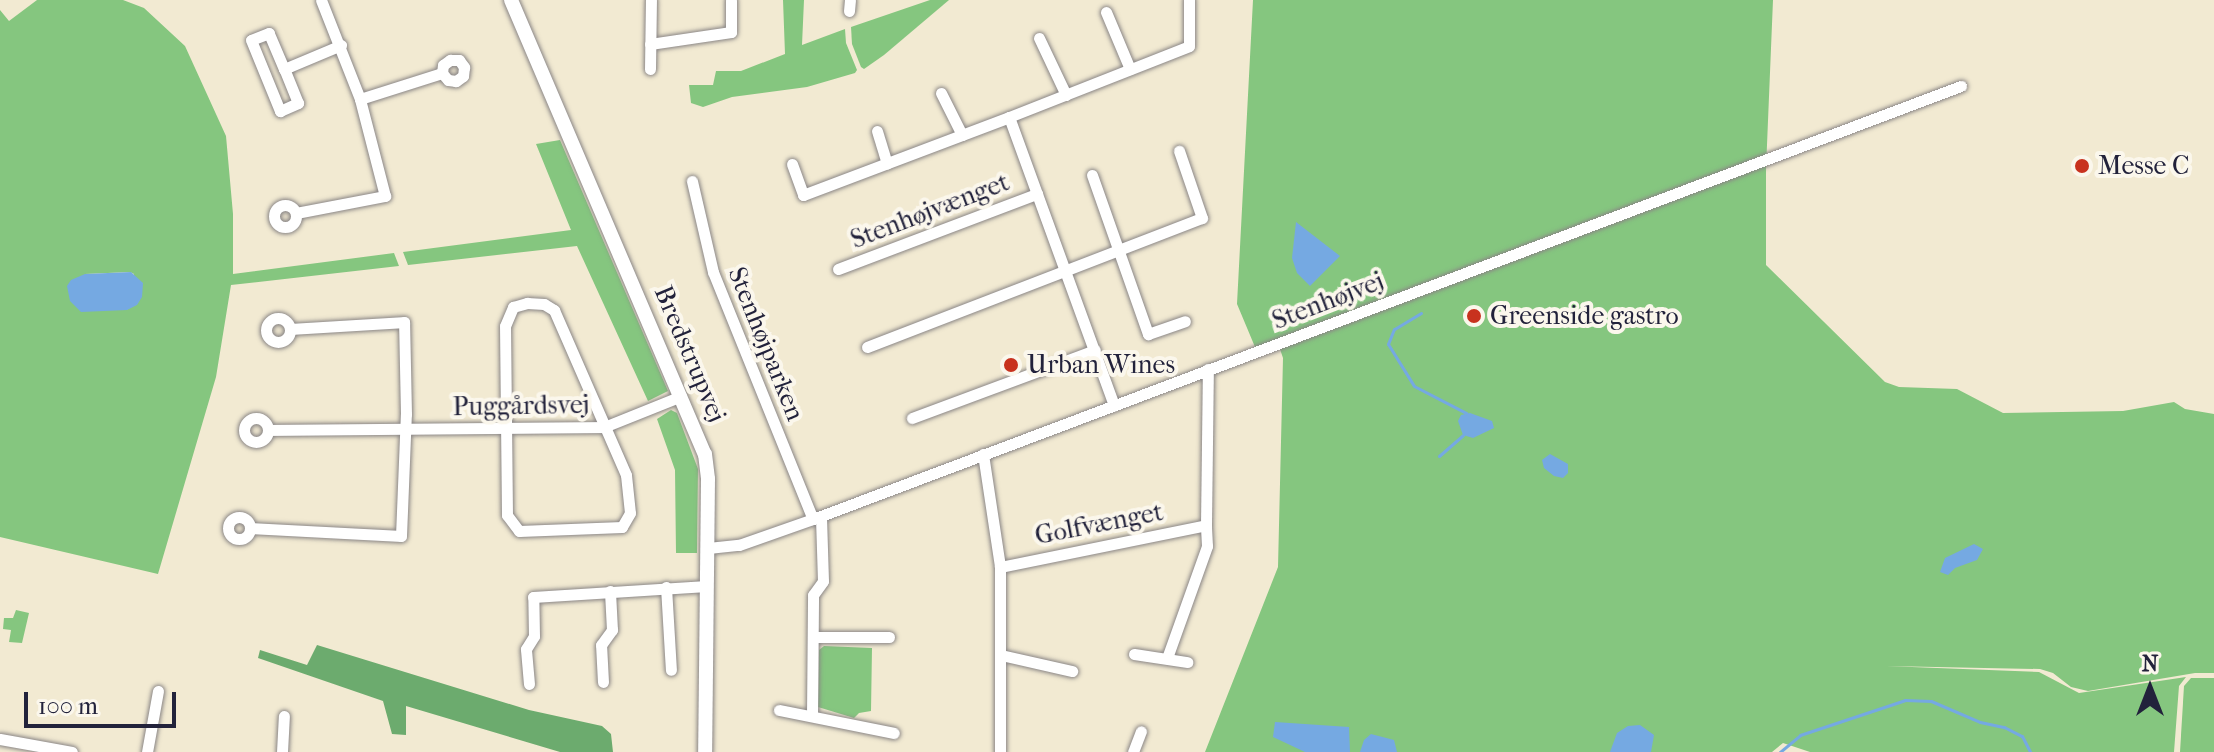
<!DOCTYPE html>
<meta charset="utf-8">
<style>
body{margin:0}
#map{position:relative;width:2214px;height:752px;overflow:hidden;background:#f2ead2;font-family:"IM FELL French Canon",serif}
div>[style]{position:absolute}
.green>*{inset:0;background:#85c67f}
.forest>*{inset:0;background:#6cab6e}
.water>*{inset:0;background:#75a9e2}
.stream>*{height:3px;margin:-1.5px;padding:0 1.5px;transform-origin:1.5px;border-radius:1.5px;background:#75a9e2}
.roads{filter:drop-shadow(0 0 2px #8a8686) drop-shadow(0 0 2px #8a8686)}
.minor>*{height:11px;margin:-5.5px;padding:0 5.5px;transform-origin:5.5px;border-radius:5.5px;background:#fff}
.minor>.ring{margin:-5.5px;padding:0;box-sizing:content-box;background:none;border:11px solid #fff;border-radius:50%}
.tertiary>*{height:14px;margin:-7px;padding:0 7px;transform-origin:7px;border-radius:7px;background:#fff}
.dots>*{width:22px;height:22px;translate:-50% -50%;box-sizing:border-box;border:4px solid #fbf7ec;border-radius:50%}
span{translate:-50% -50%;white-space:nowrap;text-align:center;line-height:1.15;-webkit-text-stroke:8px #fbf7ec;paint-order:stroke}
.poi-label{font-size:26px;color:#22223b}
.left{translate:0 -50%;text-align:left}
.street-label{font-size:26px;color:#22223b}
.north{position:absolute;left:2110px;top:648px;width:80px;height:80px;-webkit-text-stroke:6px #fbf7ec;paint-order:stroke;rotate:0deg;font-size:22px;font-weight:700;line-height:32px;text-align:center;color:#22223b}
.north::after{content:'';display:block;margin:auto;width:28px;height:36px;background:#22223b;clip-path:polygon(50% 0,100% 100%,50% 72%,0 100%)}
.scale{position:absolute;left:24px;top:692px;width:152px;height:36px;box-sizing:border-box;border:4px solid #22223b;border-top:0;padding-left:10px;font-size:24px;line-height:28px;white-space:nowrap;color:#22223b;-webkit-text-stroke:6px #fbf7ec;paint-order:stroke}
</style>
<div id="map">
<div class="green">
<div style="clip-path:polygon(evenodd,37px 0,123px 0,144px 8px,185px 46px,226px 136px,233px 214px,233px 274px,394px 253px,399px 266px,231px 285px,216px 377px,158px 574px,0 537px,0 10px,9px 21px,37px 0,130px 272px,134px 274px,127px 310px,111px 308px,85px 274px,130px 272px)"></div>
<div style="clip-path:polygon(783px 0,804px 0,802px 45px,845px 29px,846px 43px,857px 70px,855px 73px,807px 87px,732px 97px,703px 107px,691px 103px,689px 85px,713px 85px,716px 71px,741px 71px,785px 54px)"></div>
<div style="clip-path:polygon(930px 0,949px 0,884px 55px,864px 69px,861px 67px,852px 44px,851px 27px)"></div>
<div style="clip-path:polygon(1253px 0,1773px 0,1766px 169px,1766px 265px,1885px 382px,1899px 387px,1957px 389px,2003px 413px,2123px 411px,2174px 402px,2185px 409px,2214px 414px,2214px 673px,2195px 673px,2088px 691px,2071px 687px,2053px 673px,2040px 669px,1886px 666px,2039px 672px,2079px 693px,2186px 677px,2179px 686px,2174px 752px,1810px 752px,1783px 743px,1772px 752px,1205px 752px,1278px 567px,1283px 358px,1277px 340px,1255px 347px,1237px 304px)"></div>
<div style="clip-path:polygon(560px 140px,668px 391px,648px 401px,577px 246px,408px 265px,403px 252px,571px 230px,536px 144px)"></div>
<div style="clip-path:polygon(671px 410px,677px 413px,698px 469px,697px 553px,676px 553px,675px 470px,657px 419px)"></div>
<div style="clip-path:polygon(16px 610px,29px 613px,22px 643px,9px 642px,11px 630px,3px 629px,4px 618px,13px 618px)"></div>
<div style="clip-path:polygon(824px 646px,872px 648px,871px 711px,859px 713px,854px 718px,818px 707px,819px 650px)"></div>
<div style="clip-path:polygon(2191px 678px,2214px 678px,2214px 752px,2180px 752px,2184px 686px)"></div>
</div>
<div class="forest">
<div style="clip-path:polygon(317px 645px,529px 710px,602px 726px,611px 734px,613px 752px,560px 752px,406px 706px,406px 735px,392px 734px,383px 701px,258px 658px,260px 650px,307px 665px)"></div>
</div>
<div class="water">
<div style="clip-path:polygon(1296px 222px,1340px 256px,1310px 286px,1297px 273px,1292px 258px)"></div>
<div style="clip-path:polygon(131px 272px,143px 283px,142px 297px,137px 305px,127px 310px,81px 312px,70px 301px,67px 286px,71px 280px,85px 274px)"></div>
<div style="clip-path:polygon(1470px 413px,1492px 421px,1494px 428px,1473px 438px,1463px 435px,1458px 421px,1461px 415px)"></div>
<div style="clip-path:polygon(1550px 454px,1568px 464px,1568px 473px,1563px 478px,1554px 476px,1544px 468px,1542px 460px)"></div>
<div style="clip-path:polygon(1974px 544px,1983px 549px,1977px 560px,1955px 568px,1948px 575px,1940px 572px,1945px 558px)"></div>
<div style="clip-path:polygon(1275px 722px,1349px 727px,1350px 752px,1305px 752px,1273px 737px)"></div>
<div style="clip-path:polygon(1640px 725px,1654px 735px,1651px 752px,1610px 752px,1617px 733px,1628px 726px)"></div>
<div style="clip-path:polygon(1371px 734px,1394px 740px,1397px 752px,1360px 752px,1364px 740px)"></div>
</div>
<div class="stream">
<div style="left:1421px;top:313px;width:31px;rotate:149deg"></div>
<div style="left:1394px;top:329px;width:16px;rotate:112deg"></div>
<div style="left:1388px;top:344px;width:49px;rotate:58.2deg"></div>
<div style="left:1414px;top:386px;width:59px;rotate:27.4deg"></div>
<div style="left:1439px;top:456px;width:32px;rotate:-41deg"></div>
<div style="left:1780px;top:752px;width:26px;rotate:-40deg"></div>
<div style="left:1800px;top:735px;width:111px;rotate:-18.4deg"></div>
<div style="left:1905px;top:700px;width:26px;rotate:2deg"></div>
<div style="left:1931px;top:701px;width:53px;rotate:23.2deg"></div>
<div style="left:1980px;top:722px;width:25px;rotate:12deg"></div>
<div style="left:2004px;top:727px;width:20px;rotate:27deg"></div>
<div style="left:2022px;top:736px;width:18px;rotate:63deg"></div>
</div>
<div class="roads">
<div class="minor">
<div style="left:849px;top:11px;width:11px;rotate:-85deg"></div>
<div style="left:1106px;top:12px;width:62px;rotate:67.2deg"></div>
<div style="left:1039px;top:38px;width:63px;rotate:64.7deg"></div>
<div style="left:650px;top:44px;width:82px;rotate:-8.4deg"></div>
<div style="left:731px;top:32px;width:32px;rotate:-90deg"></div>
<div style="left:284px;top:69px;width:39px;rotate:-113deg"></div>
<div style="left:269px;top:33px;width:19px;rotate:159deg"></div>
<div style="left:251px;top:40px;width:77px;rotate:67.8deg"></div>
<div style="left:280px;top:111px;width:20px;rotate:-24deg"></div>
<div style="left:298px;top:103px;width:37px;rotate:-112deg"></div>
<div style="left:284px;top:69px;width:62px;rotate:-22.8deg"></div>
<div style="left:650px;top:69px;width:69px;rotate:-89.2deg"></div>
<div style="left:941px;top:93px;width:47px;rotate:63.4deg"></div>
<div style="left:360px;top:99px;width:86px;rotate:-17.6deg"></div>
<div style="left:442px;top:73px;width:8px;rotate:-83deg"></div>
<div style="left:443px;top:65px;width:9px;rotate:-36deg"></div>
<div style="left:450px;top:60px;width:9px"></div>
<div style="left:459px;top:60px;width:9px;rotate:54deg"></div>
<div style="left:464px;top:67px;width:9px;rotate:96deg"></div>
<div style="left:463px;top:76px;width:9px;rotate:144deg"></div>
<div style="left:456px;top:81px;width:8px;rotate:-173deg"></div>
<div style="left:448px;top:80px;width:9px;rotate:-131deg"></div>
<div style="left:1009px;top:117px;width:193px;rotate:-21.5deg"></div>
<div style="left:1189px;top:46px;width:46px;rotate:-90deg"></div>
<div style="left:877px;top:131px;width:34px;rotate:73deg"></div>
<div style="left:792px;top:164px;width:33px;rotate:70deg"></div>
<div style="left:803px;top:195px;width:220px;rotate:-20.7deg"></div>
<div style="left:1009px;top:117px;width:307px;rotate:70deg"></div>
<div style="left:1092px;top:175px;width:169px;rotate:70.6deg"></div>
<div style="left:1148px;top:334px;width:39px;rotate:-19deg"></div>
<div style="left:692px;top:181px;width:93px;rotate:77deg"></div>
<div style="left:713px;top:272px;width:266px;rotate:68deg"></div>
<div class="ring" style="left:274px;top:205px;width:11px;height:11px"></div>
<div style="left:296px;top:213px;width:91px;rotate:-10.8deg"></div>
<div style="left:385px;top:196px;width:100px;rotate:-104.5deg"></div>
<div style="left:360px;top:99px;width:106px;rotate:-111.5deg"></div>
<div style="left:838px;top:269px;width:213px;rotate:-20.7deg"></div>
<div style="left:527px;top:303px;width:17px;rotate:3deg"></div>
<div style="left:544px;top:304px;width:12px;rotate:31deg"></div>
<div style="left:554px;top:310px;width:180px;rotate:66.4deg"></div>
<div style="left:626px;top:475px;width:38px;rotate:84deg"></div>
<div style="left:630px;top:513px;width:16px;rotate:120deg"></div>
<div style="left:622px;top:527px;width:103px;rotate:177.8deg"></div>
<div style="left:519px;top:531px;width:20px;rotate:-127deg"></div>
<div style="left:507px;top:515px;width:189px;rotate:-90.6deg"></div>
<div style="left:505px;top:326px;width:21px;rotate:-67deg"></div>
<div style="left:513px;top:307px;width:15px;rotate:-16deg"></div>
<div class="ring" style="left:266px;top:318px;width:13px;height:13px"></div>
<div style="left:867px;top:347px;width:359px;rotate:-21.1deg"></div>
<div style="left:1202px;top:218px;width:71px;rotate:-108.9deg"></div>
<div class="ring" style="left:244px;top:418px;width:13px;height:13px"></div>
<div style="left:912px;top:418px;width:195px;rotate:-20.4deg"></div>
<div style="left:269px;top:430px;width:335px;rotate:-0.5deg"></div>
<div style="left:604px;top:427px;width:83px;rotate:-21.9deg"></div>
<div style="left:983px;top:454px;width:114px;rotate:81.4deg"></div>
<div style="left:1000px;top:567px;width:185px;rotate:90deg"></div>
<div class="ring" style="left:228px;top:517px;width:11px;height:11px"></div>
<div style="left:250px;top:528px;width:151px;rotate:3deg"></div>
<div style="left:401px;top:536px;width:122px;rotate:-87.7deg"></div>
<div style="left:406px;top:414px;width:92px;rotate:-91.2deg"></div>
<div style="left:404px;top:322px;width:113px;rotate:176.5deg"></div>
<div style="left:708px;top:548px;width:31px;rotate:-6deg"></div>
<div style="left:739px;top:545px;width:78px;rotate:-19.4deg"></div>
<div style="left:813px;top:519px;width:1227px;rotate:-20.67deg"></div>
<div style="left:1000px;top:567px;width:210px;rotate:-11.5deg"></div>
<div style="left:1206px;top:525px;width:156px;rotate:-89.3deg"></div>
<div style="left:666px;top:587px;width:83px;rotate:86.6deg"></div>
<div style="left:813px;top:637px;width:76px"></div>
<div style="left:1134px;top:654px;width:54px;rotate:8.6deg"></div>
<div style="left:1001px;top:655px;width:73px;rotate:12.7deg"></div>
<div style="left:1167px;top:658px;width:119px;rotate:-70.3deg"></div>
<div style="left:1207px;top:546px;width:21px;rotate:-93deg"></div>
<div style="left:603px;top:682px;width:37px;rotate:-93deg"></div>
<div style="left:601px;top:645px;width:19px;rotate:-54deg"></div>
<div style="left:612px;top:630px;width:39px;rotate:-93deg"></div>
<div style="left:529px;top:684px;width:35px;rotate:-95deg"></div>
<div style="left:526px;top:649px;width:15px;rotate:-58deg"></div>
<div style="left:534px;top:636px;width:39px;rotate:-91deg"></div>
<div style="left:533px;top:597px;width:174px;rotate:-3.6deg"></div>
<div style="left:779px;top:710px;width:117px;rotate:11.3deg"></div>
<div style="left:812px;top:716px;width:121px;rotate:-89.5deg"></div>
<div style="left:813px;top:595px;width:17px;rotate:-54deg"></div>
<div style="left:823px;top:581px;width:65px;rotate:-91.8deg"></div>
<div style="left:0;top:739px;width:73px;rotate:10.2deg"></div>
<div style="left:147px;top:752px;width:62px;rotate:-79.8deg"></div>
<div style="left:282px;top:752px;width:36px;rotate:-87deg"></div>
<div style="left:1133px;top:752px;width:22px;rotate:-69deg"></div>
</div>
<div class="tertiary">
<div style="left:511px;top:0;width:494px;rotate:66.9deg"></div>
<div style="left:705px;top:454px;width:25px;rotate:83deg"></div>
<div style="left:708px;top:479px;width:273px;rotate:90.6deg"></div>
</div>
</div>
<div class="dots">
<div style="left:2082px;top:166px;background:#c8321e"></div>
<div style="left:1474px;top:316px;background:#c8321e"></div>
<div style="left:1011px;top:365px;background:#c8321e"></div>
</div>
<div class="poi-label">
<span class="left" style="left:2098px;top:166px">Messe C</span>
<span class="left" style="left:1490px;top:316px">Greenside gastro</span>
<span class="left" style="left:1027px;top:365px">Urban Wines</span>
</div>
<div class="street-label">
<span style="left:930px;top:211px;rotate:-21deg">Stenhøjvænget</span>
<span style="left:1328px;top:301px;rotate:-21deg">Stenhøjvej</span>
<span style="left:766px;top:344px;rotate:68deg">Stenhøjparken</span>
<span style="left:690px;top:354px;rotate:67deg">Bredstrupvej</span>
<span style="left:521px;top:406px;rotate:-1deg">Puggårdsvej</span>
<span style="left:1099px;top:524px;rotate:-11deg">Golfvænget</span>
</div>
<div class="north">N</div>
<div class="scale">100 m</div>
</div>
